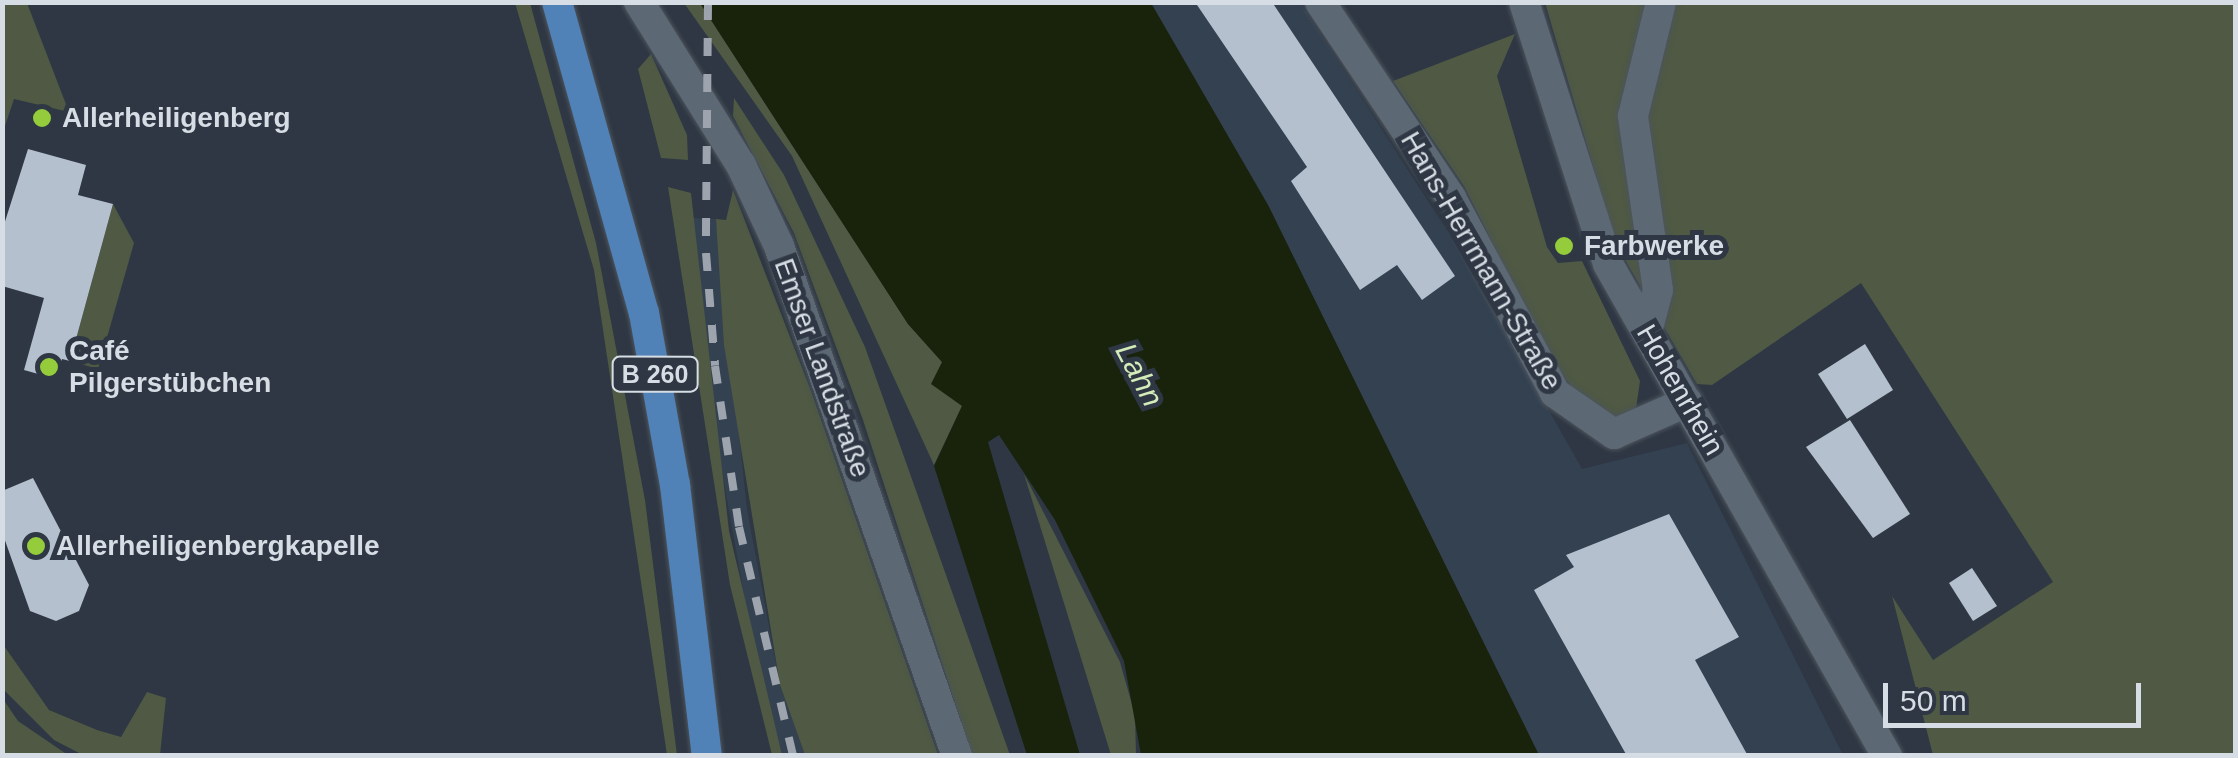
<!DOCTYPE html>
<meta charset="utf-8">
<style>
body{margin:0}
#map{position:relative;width:2238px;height:758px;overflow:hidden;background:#2e3743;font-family:Helvetica,sans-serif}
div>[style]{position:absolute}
.built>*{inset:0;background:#334151}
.green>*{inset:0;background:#4f5944}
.water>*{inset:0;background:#19230c}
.building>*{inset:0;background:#b4c0ce}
.roads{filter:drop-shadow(0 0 2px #4c545d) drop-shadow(0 0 2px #4c545d)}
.minor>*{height:30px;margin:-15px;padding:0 15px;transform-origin:15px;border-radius:15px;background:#5d6875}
.major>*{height:30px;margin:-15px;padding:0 15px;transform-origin:15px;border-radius:15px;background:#5082b8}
.rail>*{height:8px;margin-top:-4px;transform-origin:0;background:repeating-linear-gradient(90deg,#9da4ad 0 18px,transparent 0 36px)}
.dots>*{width:28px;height:28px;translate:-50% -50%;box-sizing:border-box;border:5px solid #2e3743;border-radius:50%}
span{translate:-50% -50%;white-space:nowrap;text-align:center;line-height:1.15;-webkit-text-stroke:10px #2e3743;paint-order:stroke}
.shield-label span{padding:2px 8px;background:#2e3743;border:2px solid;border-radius:8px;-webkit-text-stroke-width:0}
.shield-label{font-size:25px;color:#d7dde4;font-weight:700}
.poi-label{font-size:28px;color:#d7dde4;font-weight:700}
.left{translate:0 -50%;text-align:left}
.street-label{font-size:28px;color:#d7dde4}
.water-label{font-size:30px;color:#d4ecb9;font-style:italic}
.frame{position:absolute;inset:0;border:5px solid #d7dde4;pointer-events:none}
.scale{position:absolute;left:1883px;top:683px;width:258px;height:45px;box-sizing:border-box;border:5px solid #d7dde4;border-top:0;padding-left:12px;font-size:30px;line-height:35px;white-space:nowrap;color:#d7dde4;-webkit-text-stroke:8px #2e3743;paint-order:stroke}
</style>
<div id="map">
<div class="built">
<div style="clip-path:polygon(1151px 3px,1300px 3px,1450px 235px,1582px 469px,1687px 443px,1843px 755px,1539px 755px,1268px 205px)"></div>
<div style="clip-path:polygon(691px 218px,716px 219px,747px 509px,780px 685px,805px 755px,782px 755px,754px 651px,714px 426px)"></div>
</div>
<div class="green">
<div style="clip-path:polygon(3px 2px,27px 3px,69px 112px,14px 99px,3px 132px)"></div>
<div style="clip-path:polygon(515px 3px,530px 3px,596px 243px,645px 500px,677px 755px,667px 755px,594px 270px)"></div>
<div style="clip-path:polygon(684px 3px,700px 3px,908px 324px,942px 362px,962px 406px,934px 465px,792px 156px)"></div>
<div style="clip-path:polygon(1545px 3px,2235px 3px,2235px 755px,1933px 755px,1892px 596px,1933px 660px,2053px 582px,1861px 283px,1712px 385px,1697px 384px,1616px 244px)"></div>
<div style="clip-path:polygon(1515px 34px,1497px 76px,1547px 247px,1558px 263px,1582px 261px,1640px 381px,1636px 409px,1615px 418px,1580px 397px,1554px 365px,1464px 186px,1393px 81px)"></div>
<div style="clip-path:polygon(651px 54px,687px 135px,688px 160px,661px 158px,638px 69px)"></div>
<div style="clip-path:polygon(734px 98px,784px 175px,865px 347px,1010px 755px,972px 755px,863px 420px,794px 233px,733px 116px)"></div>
<div style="clip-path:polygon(668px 187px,691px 193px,729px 531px,782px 755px,772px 755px,730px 585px)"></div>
<div style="clip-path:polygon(733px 190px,811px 391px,938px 755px,805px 755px,780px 685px,724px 345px,716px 219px,726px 220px)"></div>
<div style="clip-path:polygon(113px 204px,134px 243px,98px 369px,70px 361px)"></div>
<div style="clip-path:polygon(1024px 474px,1120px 662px,1135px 715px,1136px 755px,1111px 755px)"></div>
<div style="clip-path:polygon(2px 643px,49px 710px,97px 730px,121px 737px,147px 692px,166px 698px,160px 755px,83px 755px,54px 740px,3px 689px)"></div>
<div style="clip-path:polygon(3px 699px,18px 721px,68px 755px,3px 755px)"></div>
</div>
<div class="water">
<div style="clip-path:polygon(700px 3px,1151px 3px,1268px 205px,1539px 755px,1141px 755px,1124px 661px,1055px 520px,999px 435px,988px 442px,1080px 755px,1027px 755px,934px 466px,962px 406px,931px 384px,942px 362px,908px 324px)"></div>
</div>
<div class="building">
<div style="clip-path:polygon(1195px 2px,1272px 2px,1455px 276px,1422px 300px,1397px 265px,1360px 290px,1291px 181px,1307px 167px)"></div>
<div style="clip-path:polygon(28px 149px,86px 165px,78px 195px,113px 204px,70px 361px,62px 359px,56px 379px,24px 370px,44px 298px,2px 286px,2px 231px)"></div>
<div style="clip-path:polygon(1865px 344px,1893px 390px,1847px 419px,1818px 374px)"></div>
<div style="clip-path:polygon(1850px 420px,1910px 514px,1873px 538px,1806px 447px)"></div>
<div style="clip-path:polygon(33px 478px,89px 585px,79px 611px,56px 621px,30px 611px,2px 532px,2px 491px)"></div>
<div style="clip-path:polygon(1669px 514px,1739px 637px,1695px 660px,1748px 756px,1627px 756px,1534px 590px,1574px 567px,1566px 555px)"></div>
<div style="clip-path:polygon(1972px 568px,1997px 606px,1973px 621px,1949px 583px)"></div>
</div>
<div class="roads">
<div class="minor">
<div style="left:639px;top:2px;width:192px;rotate:58deg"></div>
<div style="left:741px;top:165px;width:89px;rotate:64.9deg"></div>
<div style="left:779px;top:246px;width:540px;rotate:70.76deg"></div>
<div style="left:1320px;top:2px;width:236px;rotate:56.2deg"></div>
<div style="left:1451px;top:198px;width:221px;rotate:61.9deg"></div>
<div style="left:1555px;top:393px;width:72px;rotate:34.8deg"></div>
<div style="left:1614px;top:434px;width:80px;rotate:-23.7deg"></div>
<div style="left:1524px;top:2px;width:275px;rotate:72.2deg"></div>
<div style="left:1608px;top:264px;width:566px;rotate:60.44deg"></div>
<div style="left:1647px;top:332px;width:43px;rotate:-75.3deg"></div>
<div style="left:1658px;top:290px;width:176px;rotate:-98.2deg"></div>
<div style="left:1633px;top:116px;width:117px;rotate:-76.2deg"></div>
</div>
<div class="major">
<div style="left:557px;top:2px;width:323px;rotate:74.4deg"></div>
<div style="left:644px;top:313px;width:175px;rotate:79.8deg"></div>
<div style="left:675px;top:485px;width:273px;rotate:83.3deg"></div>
</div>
</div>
<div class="rail">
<div style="left:708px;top:2px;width:251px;rotate:90.5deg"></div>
<div style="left:706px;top:253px;width:113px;rotate:85.4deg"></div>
<div style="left:715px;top:366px;width:163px;rotate:81.5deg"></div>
<div style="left:739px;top:527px;width:235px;rotate:76.7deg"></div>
</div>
<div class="dots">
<div style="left:42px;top:118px;background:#94cc3c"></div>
<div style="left:1564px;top:246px;background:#94cc3c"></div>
<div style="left:49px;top:367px;background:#94cc3c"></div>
<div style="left:36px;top:546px;background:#94cc3c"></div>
</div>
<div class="shield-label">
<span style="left:655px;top:374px">B 260</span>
</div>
<div class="poi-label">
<span class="left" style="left:62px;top:118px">Allerheiligenberg</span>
<span class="left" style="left:1584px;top:246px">Farbwerke</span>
<span class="left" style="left:69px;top:367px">Café<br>Pilgerstübchen</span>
<span class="left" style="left:56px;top:546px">Allerheiligenbergkapelle</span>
</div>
<div class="street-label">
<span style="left:1481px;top:261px;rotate:60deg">Hans-Herrmann-Straße</span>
<span style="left:822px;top:368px;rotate:70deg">Emser Landstraße</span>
<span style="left:1680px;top:390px;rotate:60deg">Hohenrhein</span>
</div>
<div class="water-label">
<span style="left:1139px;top:375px;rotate:62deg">Lahn</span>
</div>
<div class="frame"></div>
<div class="scale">50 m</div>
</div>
